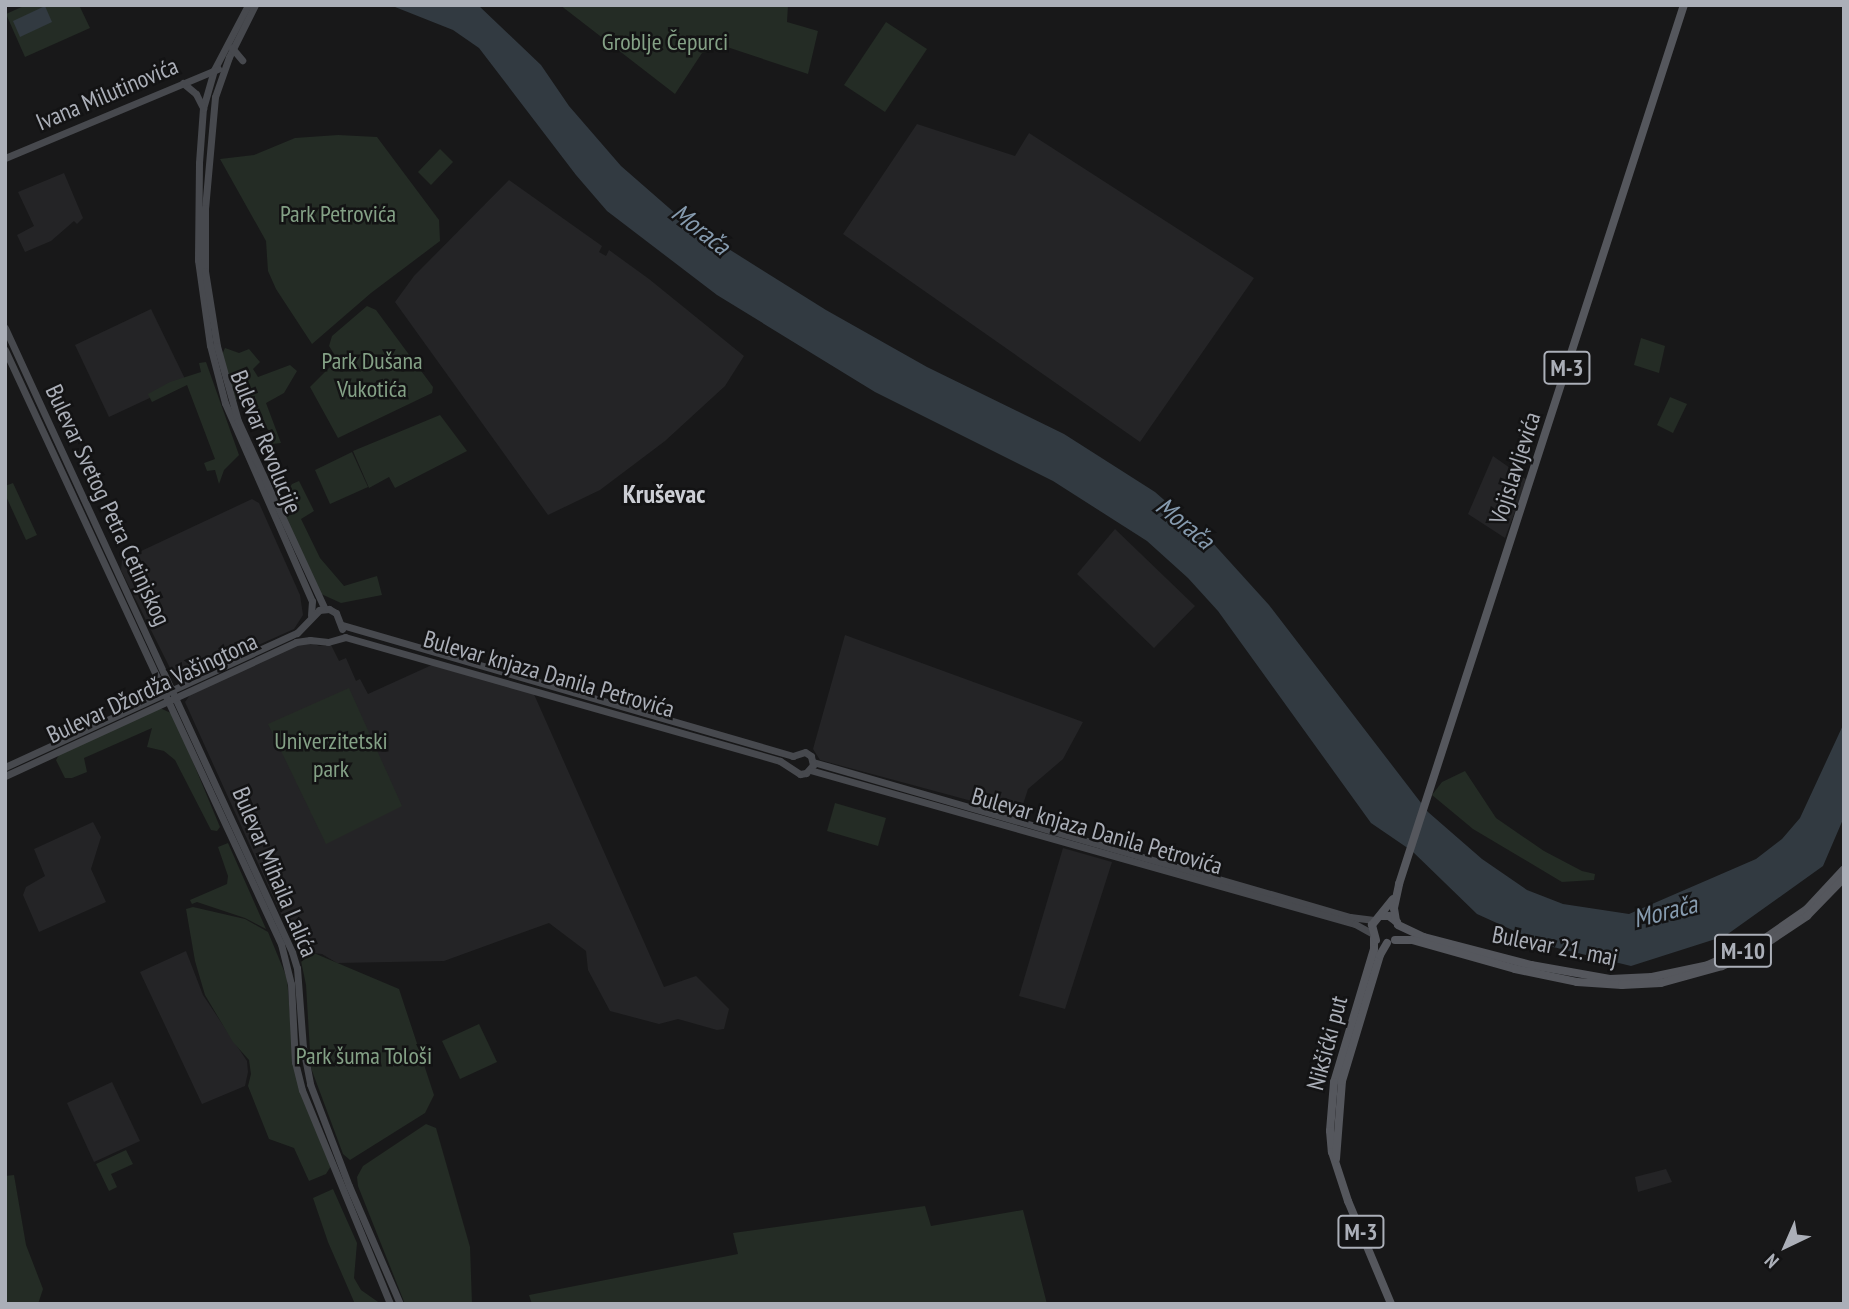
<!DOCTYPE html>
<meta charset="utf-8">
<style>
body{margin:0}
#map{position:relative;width:1849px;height:1309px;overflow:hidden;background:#181819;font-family:"PT Sans Narrow",sans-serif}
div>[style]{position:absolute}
.built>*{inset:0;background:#242426}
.green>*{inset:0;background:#242c25}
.water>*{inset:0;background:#323a41}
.secondary>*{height:7px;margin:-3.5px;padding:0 3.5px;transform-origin:3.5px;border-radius:3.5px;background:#47494e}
.primary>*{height:8px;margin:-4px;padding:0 4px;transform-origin:4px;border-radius:4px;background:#55575d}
span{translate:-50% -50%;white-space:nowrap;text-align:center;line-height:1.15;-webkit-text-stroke:5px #131314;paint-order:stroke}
.shield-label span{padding:2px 5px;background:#131314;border:2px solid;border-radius:5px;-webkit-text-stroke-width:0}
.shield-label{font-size:23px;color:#abafb8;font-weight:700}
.park-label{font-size:24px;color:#84a186}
.street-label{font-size:24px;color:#abafb8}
.water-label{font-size:26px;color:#869baf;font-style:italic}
.neighbourhood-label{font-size:26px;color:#ccced4;font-weight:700}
.frame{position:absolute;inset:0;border:7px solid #abafb8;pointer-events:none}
.north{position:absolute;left:1751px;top:1211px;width:70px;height:70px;-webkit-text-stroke:5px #131314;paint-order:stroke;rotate:224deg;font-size:19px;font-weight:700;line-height:28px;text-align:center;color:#abafb8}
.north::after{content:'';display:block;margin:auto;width:24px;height:32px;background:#abafb8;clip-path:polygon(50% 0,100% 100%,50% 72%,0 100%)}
</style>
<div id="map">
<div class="built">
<div style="clip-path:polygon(917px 124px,1015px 156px,1029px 133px,1254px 278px,1140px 442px,843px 234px)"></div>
<div style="clip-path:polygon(64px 173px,83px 218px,77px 224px,74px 221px,51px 241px,25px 252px,17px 235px,34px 226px,18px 192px)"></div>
<div style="clip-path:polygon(509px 180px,602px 246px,599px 252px,606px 256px,609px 250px,649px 279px,744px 356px,725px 386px,665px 441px,600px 490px,548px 515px,395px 302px,414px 276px)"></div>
<div style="clip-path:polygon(151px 309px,186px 381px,109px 417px,75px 345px)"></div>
<div style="clip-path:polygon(1493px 456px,1527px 480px,1505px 538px,1468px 514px)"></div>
<div style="clip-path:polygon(252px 499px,259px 503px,300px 595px,303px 615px,294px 629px,177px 682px,121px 570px,122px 560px)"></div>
<div style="clip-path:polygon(1115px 529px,1195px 606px,1154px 648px,1077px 574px)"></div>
<div style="clip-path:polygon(845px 635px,1083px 722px,1063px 759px,1028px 789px,1020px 814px,820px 760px,813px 749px)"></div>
<div style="clip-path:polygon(310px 642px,319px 646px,331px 645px,339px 661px,346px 658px,356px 681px,360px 679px,368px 694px,434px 664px,533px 692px,664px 987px,696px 976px,729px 1009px,724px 1029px,717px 1030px,678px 1019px,659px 1024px,610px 1011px,588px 970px,586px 951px,549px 923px,444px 961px,337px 963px,322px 954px,303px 952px,300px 956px,185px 702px,190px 695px,299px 643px)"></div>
<div style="clip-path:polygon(93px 822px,101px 837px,91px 869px,106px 902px,39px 932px,23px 895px,26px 887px,45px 876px,34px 849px)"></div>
<div style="clip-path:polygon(1063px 848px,1112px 862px,1065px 1009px,1019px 996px)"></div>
<div style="clip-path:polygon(186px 951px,203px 995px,247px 1061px,248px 1072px,245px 1086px,202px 1104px,140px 972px)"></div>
<div style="clip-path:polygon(112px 1082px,140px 1141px,94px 1162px,67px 1103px)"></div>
<div style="clip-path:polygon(1666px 1169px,1672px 1182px,1638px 1192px,1635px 1177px)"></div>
</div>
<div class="green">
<div style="clip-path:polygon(26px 5px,79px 5px,90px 28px,25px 57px,6px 14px)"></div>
<div style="clip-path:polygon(560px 5px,788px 5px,787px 22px,818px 31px,808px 74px,718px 44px,708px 52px,702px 53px,675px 94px)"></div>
<div style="clip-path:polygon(886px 22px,927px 49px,885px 112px,844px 85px)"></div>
<div style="clip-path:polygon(338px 135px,377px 137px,439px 220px,440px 241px,371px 293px,312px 344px,276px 289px,268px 271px,266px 241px,220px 159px,254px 155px,295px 138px)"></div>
<div style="clip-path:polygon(440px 149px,453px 162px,431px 185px,418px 172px)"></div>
<div style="clip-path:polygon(367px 306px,376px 310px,433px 387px,432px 393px,338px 438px,310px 387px,330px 367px,336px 357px,329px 346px,332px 336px)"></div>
<div style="clip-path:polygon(1641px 338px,1665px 346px,1659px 373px,1634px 365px)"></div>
<div style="clip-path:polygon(225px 348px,239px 353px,249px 349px,260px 362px,253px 369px,258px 377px,290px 365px,297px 371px,284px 393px,266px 403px,281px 443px,263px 445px,256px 442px,258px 436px,270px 432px,255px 412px,255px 396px,236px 400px,222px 355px)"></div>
<div style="clip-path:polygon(206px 362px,239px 455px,224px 470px,219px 484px,215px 470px,207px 471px,204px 463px,215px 459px,187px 385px,152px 402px,148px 394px,170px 382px,201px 372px,199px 363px)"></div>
<div style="clip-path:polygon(1670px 397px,1687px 404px,1673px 433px,1657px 425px)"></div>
<div style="clip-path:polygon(440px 415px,467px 451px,395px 488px,389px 477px,369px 488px,353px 451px)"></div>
<div style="clip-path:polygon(352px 452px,368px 487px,330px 504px,315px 470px)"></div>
<div style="clip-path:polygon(299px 481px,314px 511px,301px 519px,320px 558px,344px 586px,377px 576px,382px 595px,341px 603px,319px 593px,279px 504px,292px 484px)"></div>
<div style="clip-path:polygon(13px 483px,37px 535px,26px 540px,5px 494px,5px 486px)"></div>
<div style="clip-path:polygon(349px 688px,402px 806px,326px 844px,268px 724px)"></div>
<div style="clip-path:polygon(160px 708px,173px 714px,220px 827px,217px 831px,211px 830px,175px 760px,164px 751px,147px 747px,152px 728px,84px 758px,87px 772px,72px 778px,65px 778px,56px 760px,59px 755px)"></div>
<div style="clip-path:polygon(1465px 771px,1496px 818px,1544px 851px,1582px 871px,1595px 874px,1594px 880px,1562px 882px,1473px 829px,1432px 795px,1442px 782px)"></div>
<div style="clip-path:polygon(835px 803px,886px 818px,878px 846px,827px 831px)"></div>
<div style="clip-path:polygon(228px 843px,266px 929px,245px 918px,197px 902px,192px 904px,190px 900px,227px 884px,228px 876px,218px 847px)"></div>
<div style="clip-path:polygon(193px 907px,245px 919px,268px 932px,287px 978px,294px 1066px,331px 1166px,326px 1174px,309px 1181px,294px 1148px,269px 1139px,248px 1086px,251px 1074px,249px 1060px,233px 1042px,205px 995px,195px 961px,186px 909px)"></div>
<div style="clip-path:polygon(309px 951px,399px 989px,434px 1095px,425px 1113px,350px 1160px,343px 1154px,311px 1068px,306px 985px,300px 956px)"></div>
<div style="clip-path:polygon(479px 1024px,497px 1062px,460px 1079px,442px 1041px)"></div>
<div style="clip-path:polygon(426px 1124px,436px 1128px,470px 1247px,472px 1304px,405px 1304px,358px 1186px,357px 1177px,363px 1166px)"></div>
<div style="clip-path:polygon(126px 1150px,133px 1164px,111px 1174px,117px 1187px,109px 1191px,96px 1164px)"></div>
<div style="clip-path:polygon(14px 1175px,26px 1245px,43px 1289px,38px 1304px,5px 1304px,5px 1176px)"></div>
<div style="clip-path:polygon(333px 1189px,357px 1243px,354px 1278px,361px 1290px,381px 1304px,355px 1304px,328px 1242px,313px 1198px)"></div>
<div style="clip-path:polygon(925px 1206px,931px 1226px,1023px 1210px,1047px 1304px,532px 1304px,529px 1295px,738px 1254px,733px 1233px)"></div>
</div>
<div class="water">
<div style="clip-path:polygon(390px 5px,478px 5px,541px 65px,569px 106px,621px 166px,684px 221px,826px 310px,927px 367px,1064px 434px,1155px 492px,1211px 541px,1269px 605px,1428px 812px,1482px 859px,1527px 890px,1563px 904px,1629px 914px,1756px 859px,1782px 839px,1800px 818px,1844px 723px,1844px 817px,1823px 866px,1725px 936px,1631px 966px,1545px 945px,1477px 914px,1412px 851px,1371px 823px,1218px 611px,1188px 578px,1147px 541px,1053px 481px,875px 392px,717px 295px,607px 211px,576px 175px,479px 48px,453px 30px)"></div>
<div style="clip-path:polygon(45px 6px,52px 22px,20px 37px,13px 21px)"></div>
</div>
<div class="secondary">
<div style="left:248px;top:5px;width:73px;rotate:117.6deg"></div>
<div style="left:214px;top:70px;width:40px;rotate:106deg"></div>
<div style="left:203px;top:108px;width:55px;rotate:94.2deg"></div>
<div style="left:199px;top:163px;width:97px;rotate:90.6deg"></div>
<div style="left:198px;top:260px;width:86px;rotate:82deg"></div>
<div style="left:210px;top:345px;width:60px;rotate:75.5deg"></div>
<div style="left:225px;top:403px;width:216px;rotate:66.3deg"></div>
<div style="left:312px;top:601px;width:14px;rotate:94deg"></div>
<div style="left:255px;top:5px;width:58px;rotate:116.6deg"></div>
<div style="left:229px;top:57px;width:42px;rotate:109.3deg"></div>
<div style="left:215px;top:97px;width:111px;rotate:95.1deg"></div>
<div style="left:205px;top:208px;width:63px;rotate:90deg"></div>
<div style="left:205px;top:271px;width:76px;rotate:80.9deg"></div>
<div style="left:217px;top:346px;width:78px;rotate:74.4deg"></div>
<div style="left:238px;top:421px;width:207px;rotate:65.2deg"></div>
<div style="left:232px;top:48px;width:16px;rotate:50deg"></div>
<div style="left:183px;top:83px;width:17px;rotate:40deg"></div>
<div style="left:196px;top:94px;width:16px;rotate:63deg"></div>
<div style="left:5px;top:158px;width:231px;rotate:-22.7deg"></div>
<div style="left:5px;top:328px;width:687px;rotate:65.3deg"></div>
<div style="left:292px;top:952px;width:17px;rotate:73deg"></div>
<div style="left:297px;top:968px;width:79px;rotate:85.7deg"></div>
<div style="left:303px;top:1047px;width:38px;rotate:79deg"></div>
<div style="left:310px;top:1084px;width:109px;rotate:69.1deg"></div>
<div style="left:349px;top:1186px;width:129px;rotate:66.6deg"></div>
<div style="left:5px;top:350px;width:655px;rotate:65.08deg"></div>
<div style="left:281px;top:944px;width:41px;rotate:76deg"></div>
<div style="left:291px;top:984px;width:78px;rotate:87.1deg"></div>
<div style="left:295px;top:1062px;width:29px;rotate:76deg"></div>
<div style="left:302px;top:1090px;width:231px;rotate:67.6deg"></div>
<div style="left:813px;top:762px;width:559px;rotate:16.1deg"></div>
<div style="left:1350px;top:917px;width:24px;rotate:7deg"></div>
<div style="left:5px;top:767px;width:321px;rotate:-24.7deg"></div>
<div style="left:297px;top:633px;width:32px;rotate:-46deg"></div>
<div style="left:319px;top:610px;width:10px;rotate:-6deg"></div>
<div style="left:329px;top:609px;width:8px;rotate:30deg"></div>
<div style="left:336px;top:613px;width:17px;rotate:69deg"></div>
<div style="left:810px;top:770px;width:566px;rotate:15.78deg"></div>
<div style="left:1355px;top:924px;width:18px;rotate:29deg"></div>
<div style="left:5px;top:776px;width:320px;rotate:-24.7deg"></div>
<div style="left:296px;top:642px;width:14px;rotate:-8deg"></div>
<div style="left:310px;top:640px;width:18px;rotate:6deg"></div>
<div style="left:328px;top:642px;width:18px;rotate:-16deg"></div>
<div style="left:345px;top:637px;width:452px;rotate:15.9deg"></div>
<div style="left:780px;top:761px;width:24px;rotate:33deg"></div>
<div style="left:800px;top:774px;width:6px;rotate:-9deg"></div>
<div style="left:806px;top:773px;width:11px;rotate:-49deg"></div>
<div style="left:813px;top:765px;width:9px;rotate:-103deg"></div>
<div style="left:811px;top:756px;width:7px;rotate:-146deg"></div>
<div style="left:805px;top:752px;width:13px;rotate:162deg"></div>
<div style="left:793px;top:756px;width:470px;rotate:-163.8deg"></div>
</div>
<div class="primary">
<div style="left:1381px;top:916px;width:8px"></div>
<div style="left:1389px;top:916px;width:10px;rotate:37deg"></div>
<div style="left:1396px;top:921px;width:13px;rotate:-99deg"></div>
<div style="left:1394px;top:908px;width:25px;rotate:-78deg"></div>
<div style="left:1399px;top:884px;width:924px;rotate:-72.04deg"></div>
<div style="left:1398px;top:925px;width:29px;rotate:25deg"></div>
<div style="left:1424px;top:937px;width:111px;rotate:14.7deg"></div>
<div style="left:1531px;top:965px;width:80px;rotate:10deg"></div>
<div style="left:1610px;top:979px;width:42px;rotate:-2.7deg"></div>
<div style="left:1652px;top:977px;width:57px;rotate:-12.1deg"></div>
<div style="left:1708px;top:965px;width:58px;rotate:-24.4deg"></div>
<div style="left:1761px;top:941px;width:56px;rotate:-34.8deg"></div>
<div style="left:1807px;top:909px;width:54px;rotate:-47.2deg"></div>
<div style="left:1374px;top:938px;width:11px;rotate:90deg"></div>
<div style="left:1374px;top:949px;width:139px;rotate:106.7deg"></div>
<div style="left:1334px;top:1082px;width:49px;rotate:94.7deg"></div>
<div style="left:1330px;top:1131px;width:21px;rotate:85deg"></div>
<div style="left:1332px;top:1152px;width:52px;rotate:71.9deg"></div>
<div style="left:1348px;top:1201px;width:112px;rotate:67.3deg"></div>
<div style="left:1376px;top:940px;width:16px;rotate:-105deg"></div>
<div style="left:1372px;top:925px;width:33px;rotate:-51deg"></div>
<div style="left:1395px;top:940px;width:17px"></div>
<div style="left:1412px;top:940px;width:107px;rotate:15.7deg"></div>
<div style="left:1515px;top:969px;width:63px;rotate:11.8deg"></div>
<div style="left:1577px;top:982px;width:45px;rotate:3.8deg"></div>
<div style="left:1622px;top:985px;width:39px;rotate:-3deg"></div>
<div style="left:1661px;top:983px;width:63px;rotate:-15.6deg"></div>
<div style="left:1722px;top:966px;width:36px;rotate:-24deg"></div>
<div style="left:1755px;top:951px;width:63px;rotate:-33.9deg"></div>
<div style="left:1807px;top:916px;width:53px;rotate:-45.8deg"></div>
<div style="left:1336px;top:1159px;width:78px;rotate:-85.6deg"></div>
<div style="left:1342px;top:1081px;width:132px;rotate:-73.2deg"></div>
<div style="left:1380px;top:955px;width:14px;rotate:-60deg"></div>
</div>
<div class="shield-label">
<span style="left:1567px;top:368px">M-3</span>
<span style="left:1743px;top:951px">M-10</span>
<span style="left:1361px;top:1232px">M-3</span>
</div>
<div class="park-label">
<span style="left:665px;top:42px">Groblje Čepurci</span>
<span style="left:338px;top:214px">Park Petrovića</span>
<span style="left:372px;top:375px">Park Dušana<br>Vukotića</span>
<span style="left:331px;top:755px">Univerzitetski<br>park</span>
<span style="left:364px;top:1056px">Park šuma Tološi</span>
</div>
<div class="street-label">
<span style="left:107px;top:94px;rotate:-23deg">Ivana Milutinovića</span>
<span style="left:266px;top:442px;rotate:68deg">Bulevar Revolucije</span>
<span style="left:1515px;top:468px;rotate:-72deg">Vojislavljevića</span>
<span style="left:108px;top:505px;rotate:65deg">Bulevar Svetog Petra Cetinjskog</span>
<span style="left:549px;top:674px;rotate:16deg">Bulevar knjaza Danila Petrovića</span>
<span style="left:152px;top:688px;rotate:-25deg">Bulevar Džordža Vašingtona</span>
<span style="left:1097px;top:831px;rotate:16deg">Bulevar knjaza Danila Petrovića</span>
<span style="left:275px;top:872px;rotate:67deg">Bulevar Mihaila Lalića</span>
<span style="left:1555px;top:946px;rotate:11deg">Bulevar 21. maj</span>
<span style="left:1327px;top:1043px;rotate:-75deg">Nikšićki put</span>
</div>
<div class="water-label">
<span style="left:701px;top:229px;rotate:38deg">Morača</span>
<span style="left:1185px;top:523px;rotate:39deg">Morača</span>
<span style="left:1665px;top:911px;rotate:-14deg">Morača</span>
</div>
<div class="neighbourhood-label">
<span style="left:664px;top:494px">Kruševac</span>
</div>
<div class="frame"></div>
<div class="north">N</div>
</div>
